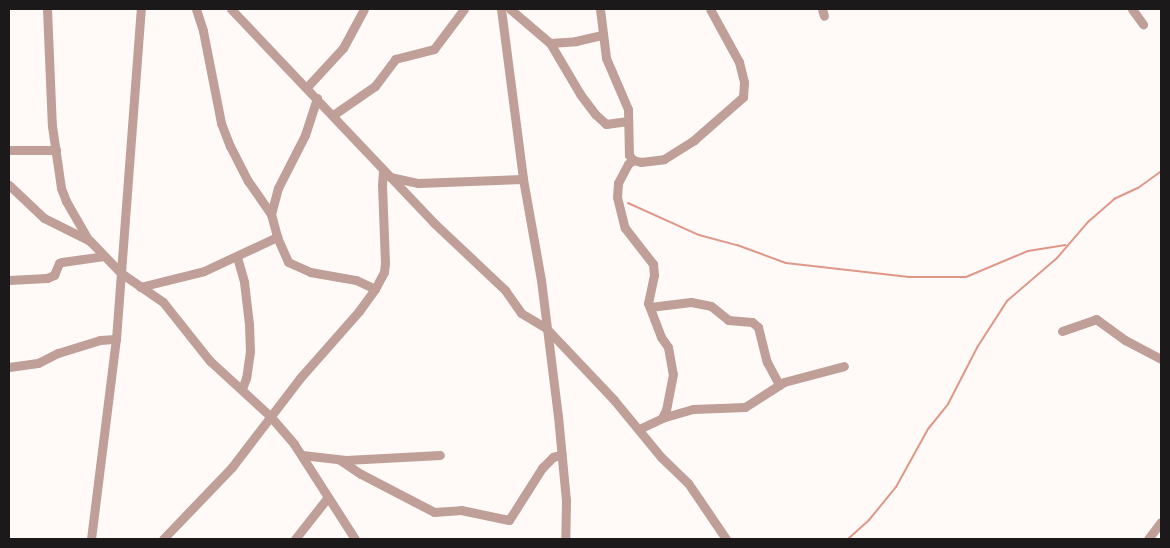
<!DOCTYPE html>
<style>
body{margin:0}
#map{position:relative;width:1170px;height:548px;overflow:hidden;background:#fffaf8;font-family:"Fira Sans Condensed",sans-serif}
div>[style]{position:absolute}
.stream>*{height:2px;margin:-1px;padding:0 1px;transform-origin:1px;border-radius:1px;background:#df9888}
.street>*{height:9px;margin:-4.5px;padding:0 4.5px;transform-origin:4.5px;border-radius:4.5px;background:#bf9f97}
span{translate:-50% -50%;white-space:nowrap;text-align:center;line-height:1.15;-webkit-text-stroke:5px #fff;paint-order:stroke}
.frame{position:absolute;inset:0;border:10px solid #1b1919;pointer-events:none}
</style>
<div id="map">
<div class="stream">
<div style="left:628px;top:203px;width:78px;rotate:24.3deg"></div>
<div style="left:699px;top:235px;width:39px;rotate:15deg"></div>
<div style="left:737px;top:245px;width:52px;rotate:20.2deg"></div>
<div style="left:786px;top:263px;width:124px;rotate:6.5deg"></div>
<div style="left:909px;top:277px;width:57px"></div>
<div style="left:966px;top:277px;width:67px;rotate:-22.8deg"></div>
<div style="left:1028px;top:251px;width:38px;rotate:-9deg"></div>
<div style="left:848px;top:539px;width:28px;rotate:-42deg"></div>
<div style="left:869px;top:520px;width:43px;rotate:-50.7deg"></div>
<div style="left:896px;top:487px;width:66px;rotate:-61.1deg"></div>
<div style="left:928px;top:429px;width:32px;rotate:-51deg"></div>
<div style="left:948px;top:404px;width:65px;rotate:-62.7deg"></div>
<div style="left:978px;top:346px;width:54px;rotate:-57.2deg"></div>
<div style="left:1007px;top:301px;width:66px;rotate:-40.7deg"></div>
<div style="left:1057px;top:258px;width:48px;rotate:-49.3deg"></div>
<div style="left:1088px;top:222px;width:35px;rotate:-41deg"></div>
<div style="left:1114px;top:199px;width:26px;rotate:-25deg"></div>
<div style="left:1138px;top:188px;width:29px;rotate:-36deg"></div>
</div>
<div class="street">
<div style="left:47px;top:9px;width:117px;rotate:87.6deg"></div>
<div style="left:52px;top:126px;width:63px;rotate:81.7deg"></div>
<div style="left:61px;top:188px;width:14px;rotate:69deg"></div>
<div style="left:66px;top:201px;width:46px;rotate:60.1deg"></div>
<div style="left:196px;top:9px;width:23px;rotate:72deg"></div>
<div style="left:203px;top:31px;width:94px;rotate:78.9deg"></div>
<div style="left:221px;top:123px;width:25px;rotate:69deg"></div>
<div style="left:230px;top:146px;width:39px;rotate:63deg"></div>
<div style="left:248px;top:181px;width:40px;rotate:55.1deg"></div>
<div style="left:271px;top:214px;width:24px;rotate:75deg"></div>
<div style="left:277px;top:237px;width:27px;rotate:66deg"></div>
<div style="left:288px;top:262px;width:24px;rotate:24deg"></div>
<div style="left:310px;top:272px;width:47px;rotate:9.9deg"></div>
<div style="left:356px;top:280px;width:21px;rotate:25deg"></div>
<div style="left:231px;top:9px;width:295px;rotate:46.5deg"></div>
<div style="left:434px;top:223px;width:98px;rotate:43.3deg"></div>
<div style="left:505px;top:290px;width:28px;rotate:55deg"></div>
<div style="left:521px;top:313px;width:29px;rotate:31deg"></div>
<div style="left:546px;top:328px;width:99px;rotate:46.6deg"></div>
<div style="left:614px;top:400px;width:74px;rotate:50.5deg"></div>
<div style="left:661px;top:457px;width:37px;rotate:44deg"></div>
<div style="left:688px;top:483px;width:68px;rotate:55.8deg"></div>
<div style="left:501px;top:9px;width:171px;rotate:82.6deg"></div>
<div style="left:523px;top:179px;width:103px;rotate:79.9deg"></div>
<div style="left:541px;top:280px;width:137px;rotate:82.9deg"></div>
<div style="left:558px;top:416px;width:84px;rotate:84.6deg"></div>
<div style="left:566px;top:500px;width:39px;rotate:91deg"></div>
<div style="left:510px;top:9px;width:52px;rotate:40.4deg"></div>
<div style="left:550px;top:43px;width:59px;rotate:59.5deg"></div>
<div style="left:580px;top:94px;width:25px;rotate:53deg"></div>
<div style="left:595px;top:114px;width:15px;rotate:42deg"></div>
<div style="left:606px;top:124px;width:22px;rotate:-8deg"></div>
<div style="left:600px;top:9px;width:49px;rotate:83deg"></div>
<div style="left:606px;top:58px;width:56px;rotate:66.7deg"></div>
<div style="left:628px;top:109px;width:46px;rotate:88.8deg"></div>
<div style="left:629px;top:155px;width:6px;rotate:51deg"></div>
<div style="left:633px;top:160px;width:8px;rotate:14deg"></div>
<div style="left:641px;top:162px;width:23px;rotate:-7deg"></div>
<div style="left:664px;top:159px;width:36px;rotate:-32deg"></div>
<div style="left:694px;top:140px;width:65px;rotate:-41.3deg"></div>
<div style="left:743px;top:97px;width:15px;rotate:-86deg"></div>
<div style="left:744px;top:82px;width:21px;rotate:-104deg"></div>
<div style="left:739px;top:62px;width:60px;rotate:-118.7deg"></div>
<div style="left:822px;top:9px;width:7px;rotate:74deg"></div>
<div style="left:1132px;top:9px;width:19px;rotate:54deg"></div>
<div style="left:550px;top:43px;width:26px;rotate:-4deg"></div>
<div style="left:576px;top:41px;width:27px;rotate:-13deg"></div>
<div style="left:307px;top:87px;width:53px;rotate:-47.3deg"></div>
<div style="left:343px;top:48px;width:44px;rotate:-61.7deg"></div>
<div style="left:333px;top:115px;width:51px;rotate:-34.6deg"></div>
<div style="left:375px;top:86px;width:34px;rotate:-53deg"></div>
<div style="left:395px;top:59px;width:40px;rotate:-14.4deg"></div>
<div style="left:434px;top:49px;width:50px;rotate:-53.1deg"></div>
<div style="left:9px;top:150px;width:47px"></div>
<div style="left:633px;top:160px;width:6px;rotate:141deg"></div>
<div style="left:628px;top:164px;width:21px;rotate:118deg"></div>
<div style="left:618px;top:183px;width:14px;rotate:94deg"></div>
<div style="left:617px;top:197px;width:32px;rotate:76deg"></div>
<div style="left:625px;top:228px;width:46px;rotate:52.1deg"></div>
<div style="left:653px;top:264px;width:11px;rotate:85deg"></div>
<div style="left:654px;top:275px;width:29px;rotate:102deg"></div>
<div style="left:648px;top:303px;width:36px;rotate:69deg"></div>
<div style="left:661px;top:337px;width:12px;rotate:55deg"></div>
<div style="left:668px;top:347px;width:27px;rotate:80deg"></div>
<div style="left:673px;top:374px;width:37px;rotate:101deg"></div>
<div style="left:666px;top:410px;width:9px;rotate:117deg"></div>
<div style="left:390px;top:177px;width:29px;rotate:12deg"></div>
<div style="left:418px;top:183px;width:105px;rotate:-2.2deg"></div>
<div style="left:9px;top:185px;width:48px;rotate:43.3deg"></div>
<div style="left:44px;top:218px;width:51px;rotate:26.6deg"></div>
<div style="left:90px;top:241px;width:45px;rotate:45.9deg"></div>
<div style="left:121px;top:273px;width:51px;rotate:34.6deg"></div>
<div style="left:163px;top:302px;width:75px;rotate:51.5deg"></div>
<div style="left:210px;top:361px;width:81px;rotate:42.5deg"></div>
<div style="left:270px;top:416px;width:37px;rotate:49deg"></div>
<div style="left:294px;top:444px;width:113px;rotate:57.3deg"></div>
<div style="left:271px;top:214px;width:27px;rotate:-75deg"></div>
<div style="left:278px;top:188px;width:59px;rotate:-63deg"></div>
<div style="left:305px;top:135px;width:39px;rotate:-72deg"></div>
<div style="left:237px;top:257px;width:26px;rotate:74deg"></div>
<div style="left:244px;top:282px;width:42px;rotate:83.2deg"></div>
<div style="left:249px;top:324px;width:27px;rotate:88deg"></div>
<div style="left:250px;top:351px;width:27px;rotate:98deg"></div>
<div style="left:246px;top:378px;width:12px;rotate:110deg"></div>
<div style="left:9px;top:280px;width:38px;rotate:-3deg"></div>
<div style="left:47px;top:278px;width:8px;rotate:-23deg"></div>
<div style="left:54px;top:275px;width:13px;rotate:-67deg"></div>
<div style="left:59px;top:263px;width:3px;rotate:-18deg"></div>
<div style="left:62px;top:262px;width:42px;rotate:-8.1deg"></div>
<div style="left:140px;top:287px;width:66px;rotate:-14deg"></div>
<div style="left:204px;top:271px;width:81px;rotate:-25deg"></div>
<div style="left:650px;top:307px;width:41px;rotate:-7deg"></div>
<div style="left:691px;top:302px;width:20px;rotate:11deg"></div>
<div style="left:711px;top:306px;width:22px;rotate:39deg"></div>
<div style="left:728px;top:320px;width:24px;rotate:5deg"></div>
<div style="left:752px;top:322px;width:8px;rotate:40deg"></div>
<div style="left:758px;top:327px;width:36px;rotate:76deg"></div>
<div style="left:767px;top:362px;width:26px;rotate:62deg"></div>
<div style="left:1062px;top:331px;width:36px;rotate:-19deg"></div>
<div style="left:1096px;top:319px;width:36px;rotate:36deg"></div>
<div style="left:1125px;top:340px;width:41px;rotate:27.8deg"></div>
<div style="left:9px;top:367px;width:29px;rotate:-8deg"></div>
<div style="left:38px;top:363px;width:22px;rotate:-27deg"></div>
<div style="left:58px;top:353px;width:44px;rotate:-17.2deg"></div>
<div style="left:100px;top:340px;width:16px;rotate:-4deg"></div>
<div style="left:639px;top:429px;width:29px;rotate:-25deg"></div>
<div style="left:665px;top:417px;width:29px;rotate:-16deg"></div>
<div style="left:693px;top:409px;width:52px;rotate:-2.2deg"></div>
<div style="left:745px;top:407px;width:46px;rotate:-32.7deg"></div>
<div style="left:784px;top:382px;width:62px;rotate:-14.9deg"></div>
<div style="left:302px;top:455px;width:44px;rotate:6.5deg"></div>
<div style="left:346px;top:460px;width:94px;rotate:-3deg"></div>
<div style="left:340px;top:460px;width:25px;rotate:34deg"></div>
<div style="left:361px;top:474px;width:82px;rotate:27.5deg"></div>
<div style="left:434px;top:512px;width:27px;rotate:-4deg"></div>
<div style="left:461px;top:510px;width:49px;rotate:11.8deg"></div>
<div style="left:509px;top:520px;width:62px;rotate:-57.6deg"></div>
<div style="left:542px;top:468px;width:16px;rotate:-45deg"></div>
<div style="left:553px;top:457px;width:9px;rotate:-18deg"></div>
<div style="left:91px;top:539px;width:202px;rotate:-82.9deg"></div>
<div style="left:116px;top:339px;width:331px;rotate:-85.7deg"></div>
<div style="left:163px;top:539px;width:100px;rotate:-46.2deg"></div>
<div style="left:232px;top:467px;width:112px;rotate:-52.6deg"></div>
<div style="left:300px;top:378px;width:89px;rotate:-48.6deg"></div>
<div style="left:359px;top:311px;width:27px;rotate:-54deg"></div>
<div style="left:375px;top:289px;width:19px;rotate:-62deg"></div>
<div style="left:384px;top:272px;width:9px;rotate:-84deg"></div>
<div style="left:385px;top:263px;width:78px;rotate:-92.2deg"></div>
<div style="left:382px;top:185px;width:15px;rotate:-86deg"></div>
<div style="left:295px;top:539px;width:53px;rotate:-51.8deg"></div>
<div style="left:1148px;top:539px;width:21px;rotate:-53deg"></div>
</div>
<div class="frame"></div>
</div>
